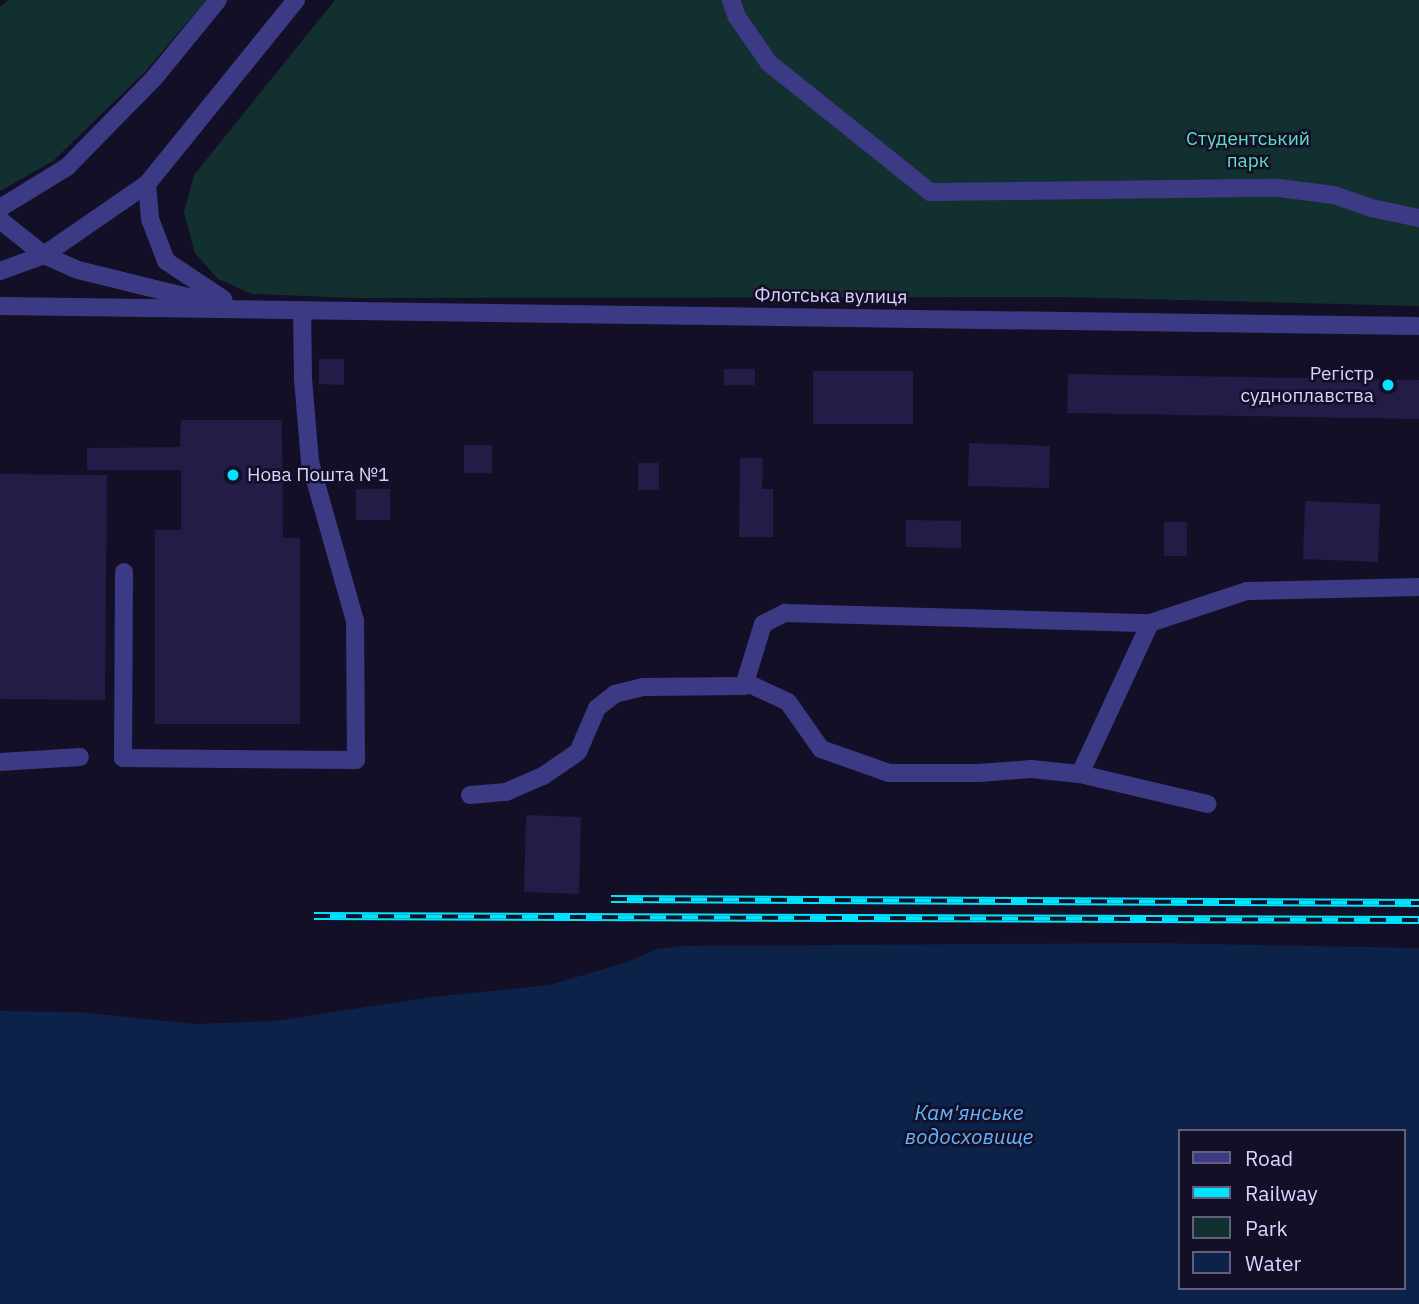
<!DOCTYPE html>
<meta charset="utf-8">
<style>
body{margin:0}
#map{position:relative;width:1419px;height:1304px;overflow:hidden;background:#130f26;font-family:"IBM Plex Sans",sans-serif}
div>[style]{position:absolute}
.green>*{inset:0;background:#12302f}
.water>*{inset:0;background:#0c2248}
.building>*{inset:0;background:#241b47}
.minor>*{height:18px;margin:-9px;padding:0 9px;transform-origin:9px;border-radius:9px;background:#3d3a85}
.rail>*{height:8px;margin-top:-4px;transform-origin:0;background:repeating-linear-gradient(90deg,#130f26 0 16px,#00e5ff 0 32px);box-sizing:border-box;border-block:2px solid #00e5ff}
.dots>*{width:19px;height:19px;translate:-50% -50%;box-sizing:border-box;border:4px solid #130f26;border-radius:50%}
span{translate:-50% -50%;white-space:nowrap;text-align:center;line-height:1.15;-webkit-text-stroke:5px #130f26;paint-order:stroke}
.park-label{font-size:19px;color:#5fe0c0}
.street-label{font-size:19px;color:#d9d4ff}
.poi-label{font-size:19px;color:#d9d4ff}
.right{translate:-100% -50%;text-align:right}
.left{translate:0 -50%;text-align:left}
.water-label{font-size:21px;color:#62b6ff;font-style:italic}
.legend{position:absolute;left:1178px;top:1129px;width:228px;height:161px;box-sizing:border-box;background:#130f26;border:2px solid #625e7d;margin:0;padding:9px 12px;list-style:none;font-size:21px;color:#d9d4ff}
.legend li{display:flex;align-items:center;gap:14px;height:35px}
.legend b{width:35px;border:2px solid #625e7d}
</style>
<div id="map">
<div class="green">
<div style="clip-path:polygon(8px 0,206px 0,145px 72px,53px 161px,0 191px,0 7px)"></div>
<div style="clip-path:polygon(335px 0,1419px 0,1419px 306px,1062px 297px,357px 298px,252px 294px,218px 279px,195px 253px,184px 212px,194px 175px)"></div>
</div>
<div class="water">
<div style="clip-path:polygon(evenodd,1153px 943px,1419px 948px,1419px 1304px,0 1304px,0 1011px,78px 1012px,195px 1024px,274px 1021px,432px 997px,549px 985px,628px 962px,656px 949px,681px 946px,1153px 943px,1179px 1131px,1403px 1131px,1403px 1288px,1179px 1288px,1179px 1131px)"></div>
</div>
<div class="building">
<div style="clip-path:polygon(319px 359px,344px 359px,344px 385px,319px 384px)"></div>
<div style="clip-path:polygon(724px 369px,755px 369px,755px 385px,724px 385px)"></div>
<div style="clip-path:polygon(813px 371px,913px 371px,913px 424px,813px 424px)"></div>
<div style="clip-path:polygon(1068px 374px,1419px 380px,1419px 419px,1067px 413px)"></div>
<div style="clip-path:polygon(181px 420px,282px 420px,283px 538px,300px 538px,300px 724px,155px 724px,155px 530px,181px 530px,181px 470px,87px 470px,87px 448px,180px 447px)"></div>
<div style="clip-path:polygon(969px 443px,1050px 446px,1049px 488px,968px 486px)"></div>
<div style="clip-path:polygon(464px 445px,492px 445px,492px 473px,464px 473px)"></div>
<div style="clip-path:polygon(740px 458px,763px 458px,762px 489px,773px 489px,773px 537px,739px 537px)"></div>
<div style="clip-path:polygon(638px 463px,659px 463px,659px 490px,638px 490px)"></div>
<div style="clip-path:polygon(0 474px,107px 475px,105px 700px,0 699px)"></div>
<div style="clip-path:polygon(356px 489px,390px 489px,390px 520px,356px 520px)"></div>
<div style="clip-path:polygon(1305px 501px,1380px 504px,1378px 562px,1303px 559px)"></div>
<div style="clip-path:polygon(906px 520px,961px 521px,961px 548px,906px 547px)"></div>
<div style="clip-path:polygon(1164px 522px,1187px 522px,1187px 556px,1164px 556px)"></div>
<div style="clip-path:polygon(526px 815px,581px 817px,579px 894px,524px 892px)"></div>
</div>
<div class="minor">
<div style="left:731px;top:0;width:18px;rotate:71deg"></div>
<div style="left:737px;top:17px;width:56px;rotate:55.2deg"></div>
<div style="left:769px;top:63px;width:206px;rotate:38.7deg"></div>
<div style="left:930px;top:192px;width:349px;rotate:-0.7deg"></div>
<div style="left:1279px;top:188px;width:55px;rotate:7.3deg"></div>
<div style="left:1334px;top:195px;width:39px;rotate:19deg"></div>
<div style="left:1371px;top:208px;width:49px;rotate:11.8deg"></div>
<div style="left:147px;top:184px;width:35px;rotate:85deg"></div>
<div style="left:150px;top:219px;width:45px;rotate:69.1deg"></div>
<div style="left:166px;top:261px;width:69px;rotate:33.7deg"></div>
<div style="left:0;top:208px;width:79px;rotate:-31.5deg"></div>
<div style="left:67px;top:167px;width:126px;rotate:-45.6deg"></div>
<div style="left:155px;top:77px;width:99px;rotate:-50.7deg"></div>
<div style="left:0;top:220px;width:56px;rotate:38.5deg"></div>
<div style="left:44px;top:255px;width:37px;rotate:24deg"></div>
<div style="left:78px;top:270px;width:134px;rotate:13.8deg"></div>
<div style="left:0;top:271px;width:47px;rotate:-20deg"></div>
<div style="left:44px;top:255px;width:125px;rotate:-34.6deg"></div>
<div style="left:147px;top:184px;width:237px;rotate:-51deg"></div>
<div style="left:0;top:306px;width:1419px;rotate:0.81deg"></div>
<div style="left:124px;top:572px;width:186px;rotate:90.3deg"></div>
<div style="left:123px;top:758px;width:233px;rotate:0.5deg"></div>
<div style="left:356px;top:760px;width:139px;rotate:-90.4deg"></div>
<div style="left:355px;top:621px;width:165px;rotate:-105.8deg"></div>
<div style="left:310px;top:462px;width:84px;rotate:-94.8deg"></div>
<div style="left:303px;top:378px;width:68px;rotate:-90.8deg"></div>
<div style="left:745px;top:682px;width:47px;rotate:24.9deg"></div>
<div style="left:788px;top:702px;width:57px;rotate:54.9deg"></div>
<div style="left:821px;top:749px;width:72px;rotate:19.4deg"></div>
<div style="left:889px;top:773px;width:90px"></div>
<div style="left:979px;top:773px;width:52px;rotate:-4.4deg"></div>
<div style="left:1031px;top:769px;width:49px;rotate:5.8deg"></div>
<div style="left:1080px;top:774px;width:131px;rotate:13.2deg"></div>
<div style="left:0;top:762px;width:80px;rotate:-3.6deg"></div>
<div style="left:1080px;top:774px;width:166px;rotate:-65.1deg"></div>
<div style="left:470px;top:795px;width:36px;rotate:-5deg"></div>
<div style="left:506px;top:792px;width:40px;rotate:-23.4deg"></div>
<div style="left:543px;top:776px;width:42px;rotate:-34.4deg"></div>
<div style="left:578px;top:752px;width:48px;rotate:-66.6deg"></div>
<div style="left:597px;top:708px;width:23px;rotate:-38deg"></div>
<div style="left:615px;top:694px;width:29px;rotate:-14deg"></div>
<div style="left:643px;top:687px;width:101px;rotate:-0.6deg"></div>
<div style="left:744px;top:686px;width:65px;rotate:-73deg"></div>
<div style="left:763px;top:624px;width:25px;rotate:-27deg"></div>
<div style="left:785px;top:613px;width:365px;rotate:1.6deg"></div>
<div style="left:1150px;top:623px;width:102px;rotate:-18.3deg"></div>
<div style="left:1247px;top:591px;width:172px;rotate:-1.3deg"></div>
</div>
<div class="rail">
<div style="left:611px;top:899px;width:808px;rotate:0.28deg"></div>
<div style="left:314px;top:916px;width:1105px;rotate:0.21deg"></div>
</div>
<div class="dots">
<div style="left:1388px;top:385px;background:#00e5ff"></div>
<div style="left:233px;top:475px;background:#00e5ff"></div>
</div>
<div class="park-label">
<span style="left:1248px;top:150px">Студентський<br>парк</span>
</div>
<div class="street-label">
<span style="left:831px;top:296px;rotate:1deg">Флотська вулиця</span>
</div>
<div class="poi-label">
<span class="right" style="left:1374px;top:385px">Регістр<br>судноплавства</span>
<span class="left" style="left:247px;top:475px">Нова Пошта №1</span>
</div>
<div class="water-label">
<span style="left:969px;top:1124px">Кам'янське<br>водосховище</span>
</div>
<ul class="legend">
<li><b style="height:9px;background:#3d3a85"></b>Road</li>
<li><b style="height:9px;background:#00e5ff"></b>Railway</li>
<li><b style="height:19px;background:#12302f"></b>Park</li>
<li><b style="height:19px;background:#0c2248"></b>Water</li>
</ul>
</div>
